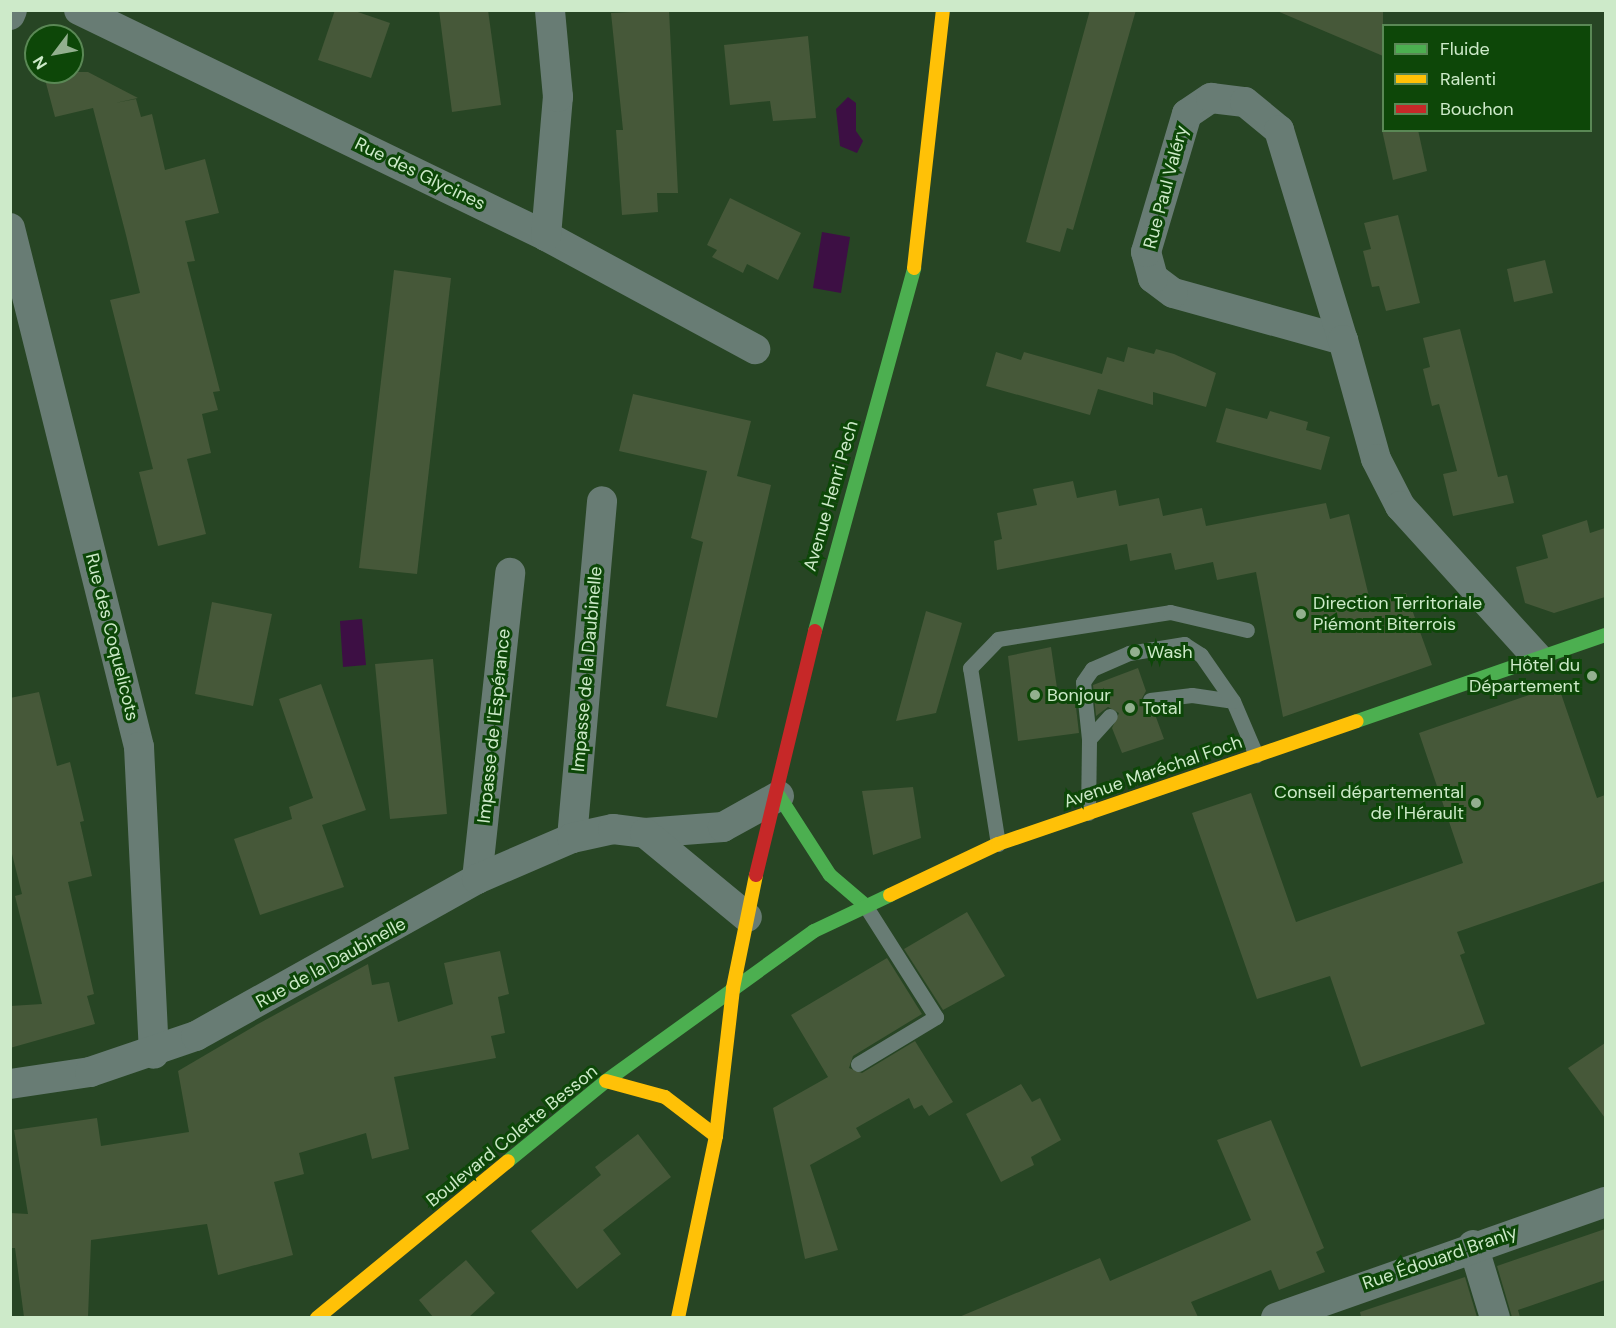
<!DOCTYPE html>
<meta charset="utf-8">
<style>
body{margin:0}
#map{position:relative;width:1616px;height:1328px;overflow:hidden;background:#274524;font-family:"DM Sans",sans-serif}
div>[style]{position:absolute}
.water>*{inset:0;background:#3d0f44}
.building>*{inset:0;background:#465839}
.lane>*{height:15px;margin:-7.5px;padding:0 7.5px;transform-origin:7.5px;border-radius:7.5px;background:#687c74}
.street>*{height:30px;margin:-15px;padding:0 15px;transform-origin:15px;border-radius:15px;background:#687c74}
.fast>*{height:14px;margin:-7px;padding:0 7px;transform-origin:7px;border-radius:7px;background:#4caf50}
.slow>*{height:14px;margin:-7px;padding:0 7px;transform-origin:7px;border-radius:7px;background:#ffc107}
.jam>*{height:14px;margin:-7px;padding:0 7px;transform-origin:7px;border-radius:7px;background:#c62828}
.dots>*{width:16px;height:16px;translate:-50% -50%;box-sizing:border-box;border:3px solid #0d4708;border-radius:50%}
span{translate:-50% -50%;white-space:nowrap;text-align:center;line-height:1.15;-webkit-text-stroke:6px #0d4708;paint-order:stroke}
.street-label{font-size:18px;color:#cdeac9}
.poi-label{font-size:18px;color:#cdeac9}
.left{translate:0 -50%;text-align:left}
.right{translate:-100% -50%;text-align:right}
.frame{position:absolute;inset:0;border:12px solid #cdeac9;pointer-events:none}
.legend{position:absolute;left:1382px;top:24px;width:210px;height:108px;box-sizing:border-box;background:#0d4708;border:2px solid #5a8855;margin:0;padding:8px 10px;list-style:none;font-size:18px;color:#cdeac9}
.legend li{display:flex;align-items:center;gap:12px;height:30px}
.legend b{width:30px;border:2px solid #5a8855}
.north{position:absolute;left:24px;top:24px;width:60px;height:60px;box-sizing:border-box;background:#0d4708;border:2px solid #5a8855;border-radius:50%;rotate:238deg;font-size:16px;font-weight:700;line-height:24px;text-align:center;color:#cdeac9}
.north::after{content:'';display:block;margin:auto;width:21px;height:27px;background:#93b08f;clip-path:polygon(50% 0,100% 100%,50% 72%,0 100%)}
</style>
<div id="map">
<div class="water">
<div style="clip-path:polygon(848px 97px,856px 103px,856px 131px,863px 141px,857px 153px,840px 146px,836px 109px)"></div>
<div style="clip-path:polygon(822px 232px,850px 237px,841px 293px,813px 288px)"></div>
<div style="clip-path:polygon(362px 619px,366px 665px,343px 667px,340px 621px)"></div>
</div>
<div class="building">
<div style="clip-path:polygon(335px 10px,352px 10px,390px 23px,371px 78px,318px 60px)"></div>
<div style="clip-path:polygon(439px 10px,488px 10px,501px 105px,452px 112px)"></div>
<div style="clip-path:polygon(669px 10px,678px 193px,657px 193px,658px 212px,622px 215px,616px 130px,623px 130px,611px 13px)"></div>
<div style="clip-path:polygon(1090px 10px,1136px 10px,1073px 230px,1067px 228px,1060px 252px,1026px 242px)"></div>
<div style="clip-path:polygon(1277px 10px,1383px 10px,1383px 56px,1277px 11px)"></div>
<div style="clip-path:polygon(808px 36px,816px 118px,773px 121px,770px 101px,730px 105px,724px 45px)"></div>
<div style="clip-path:polygon(43px 72px,88px 72px,138px 98px,115px 103px,136px 99px,141px 117px,152px 114px,165px 170px,205px 159px,219px 213px,185px 221px,195px 261px,187px 262px,220px 391px,213px 392px,218px 410px,202px 414px,211px 453px,187px 459px,206px 534px,158px 546px,139px 472px,153px 469px,110px 300px,140px 293px,126px 235px,93px 108px,55px 117px)"></div>
<div style="clip-path:polygon(1382px 130px,1418px 130px,1427px 171px,1393px 180px)"></div>
<div style="clip-path:polygon(730px 198px,801px 233px,778px 280px,747px 264px,743px 273px,712px 257px,717px 250px,707px 245px)"></div>
<div style="clip-path:polygon(1398px 215px,1420px 303px,1386px 311px,1379px 286px,1372px 287px,1363px 251px,1371px 249px,1364px 223px)"></div>
<div style="clip-path:polygon(1545px 260px,1553px 293px,1514px 302px,1507px 269px)"></div>
<div style="clip-path:polygon(394px 270px,451px 278px,417px 574px,359px 568px)"></div>
<div style="clip-path:polygon(1460px 329px,1498px 477px,1507px 475px,1514px 503px,1453px 516px,1443px 474px,1457px 471px,1439px 404px,1432px 406px,1423px 369px,1430px 367px,1423px 338px)"></div>
<div style="clip-path:polygon(1128px 347px,1154px 354px,1156px 349px,1174px 354px,1216px 373px,1206px 407px,1153px 392px,1153px 405px,1098px 389px,1090px 415px,986px 386px,996px 352px,1021px 360px,1024px 352px,1102px 374px,1099px 384px,1107px 357px,1124px 362px)"></div>
<div style="clip-path:polygon(633px 394px,751px 421px,737px 476px,771px 485px,717px 718px,666px 706px,703px 542px,691px 538px,707px 471px,619px 451px)"></div>
<div style="clip-path:polygon(1226px 408px,1267px 419px,1270px 411px,1308px 422px,1306px 430px,1330px 437px,1321px 470px,1216px 442px)"></div>
<div style="clip-path:polygon(1073px 481px,1077px 498px,1116px 490px,1119px 506px,1159px 498px,1163px 516px,1202px 508px,1206px 526px,1326px 503px,1330px 519px,1349px 514px,1371px 605px,1406px 593px,1432px 665px,1283px 717px,1256px 572px,1217px 580px,1213px 562px,1175px 570px,1171px 553px,1130px 561px,1127px 544px,997px 570px,994px 541px,1002px 539px,997px 513px,1037px 505px,1033px 489px)"></div>
<div style="clip-path:polygon(1587px 520px,1590px 533px,1605px 528px,1605px 597px,1554px 613px,1525px 603px,1516px 567px,1548px 558px,1542px 535px)"></div>
<div style="clip-path:polygon(212px 602px,272px 614px,253px 706px,195px 694px)"></div>
<div style="clip-path:polygon(926px 611px,962px 623px,936px 713px,896px 721px)"></div>
<div style="clip-path:polygon(1051px 647px,1058px 695px,1074px 690px,1079px 733px,1018px 741px,1008px 656px)"></div>
<div style="clip-path:polygon(433px 659px,447px 814px,390px 819px,375px 664px)"></div>
<div style="clip-path:polygon(1138px 668px,1146px 691px,1140px 702px,1153px 709px,1164px 739px,1122px 753px,1112px 728px,1119px 713px,1108px 707px,1096px 716px,1093px 685px)"></div>
<div style="clip-path:polygon(321px 684px,366px 810px,322px 825px,344px 887px,260px 915px,234px 839px,292px 819px,289px 807px,313px 798px,279px 699px)"></div>
<div style="clip-path:polygon(1558px 685px,1597px 798px,1605px 795px,1605px 881px,1457px 932px,1465px 953px,1460px 955px,1485px 1024px,1361px 1067px,1330px 976px,1257px 999px,1192px 813px,1251px 793px,1296px 922px,1463px 863px,1419px 733px)"></div>
<div style="clip-path:polygon(39px 692px,57px 766px,70px 762px,84px 821px,80px 822px,92px 876px,68px 882px,94px 994px,87px 996px,95px 1024px,10px 1048px,10px 1006px,42px 1004px,15px 896px,22px 894px,10px 846px,10px 698px)"></div>
<div style="clip-path:polygon(913px 787px,921px 838px,873px 855px,862px 791px)"></div>
<div style="clip-path:polygon(967px 912px,1005px 976px,943px 1010px,904px 949px)"></div>
<div style="clip-path:polygon(500px 951px,509px 994px,498px 997px,505px 1033px,491px 1036px,496px 1058px,394px 1077px,409px 1149px,372px 1159px,366px 1133px,299px 1153px,304px 1174px,274px 1182px,293px 1255px,218px 1275px,207px 1224px,91px 1240px,88px 1317px,24px 1317px,15px 1248px,10px 1248px,10px 1213px,28px 1214px,14px 1130px,97px 1118px,101px 1146px,189px 1132px,178px 1071px,258px 1024px,368px 964px,372px 985px,389px 982px,398px 1022px,453px 1004px,444px 963px)"></div>
<div style="clip-path:polygon(887px 958px,922px 1014px,853px 1056px,849px 1068px,862px 1073px,915px 1041px,953px 1102px,929px 1116px,922px 1105px,914px 1109px,909px 1098px,856px 1128px,861px 1137px,810px 1165px,838px 1250px,805px 1259px,773px 1108px,828px 1077px,791px 1015px)"></div>
<div style="clip-path:polygon(1605px 1043px,1605px 1118px,1568px 1068px)"></div>
<div style="clip-path:polygon(1021px 1084px,1032px 1102px,1040px 1098px,1061px 1140px,1031px 1157px,1034px 1165px,1001px 1182px,966px 1114px)"></div>
<div style="clip-path:polygon(1271px 1120px,1324px 1248px,1316px 1252px,1325px 1272px,1279px 1290px,1271px 1270px,1191px 1302px,1198px 1317px,959px 1317px,1100px 1258px,1110px 1281px,1251px 1220px,1217px 1140px)"></div>
<div style="clip-path:polygon(638px 1134px,671px 1177px,603px 1230px,621px 1254px,577px 1289px,531px 1231px,601px 1175px,595px 1167px)"></div>
<div style="clip-path:polygon(1605px 1229px,1605px 1280px,1518px 1310px,1520px 1317px,1512px 1317px,1497px 1266px)"></div>
<div style="clip-path:polygon(466px 1260px,495px 1293px,469px 1317px,433px 1317px,419px 1300px)"></div>
<div style="clip-path:polygon(1465px 1277px,1477px 1317px,1361px 1317px,1360px 1312px)"></div>
</div>
<div class="lane">
<div style="left:1150px;top:700px;width:42px;rotate:-6.8deg"></div>
<div style="left:1192px;top:695px;width:41px;rotate:8.3deg"></div>
<div style="left:1233px;top:701px;width:59px;rotate:66.9deg"></div>
<div style="left:1089px;top:739px;width:57px;rotate:-96deg"></div>
<div style="left:1083px;top:682px;width:16px;rotate:-55deg"></div>
<div style="left:1092px;top:669px;width:40px;rotate:-23.4deg"></div>
<div style="left:1129px;top:653px;width:56px;rotate:-9.3deg"></div>
<div style="left:1184px;top:644px;width:20px;rotate:33deg"></div>
<div style="left:1201px;top:655px;width:56px;rotate:55.2deg"></div>
<div style="left:1088px;top:813px;width:74px;rotate:-89.2deg"></div>
<div style="left:1089px;top:739px;width:31px;rotate:-48deg"></div>
<div style="left:998px;top:844px;width:178px;rotate:-99deg"></div>
<div style="left:970px;top:668px;width:40px;rotate:-46deg"></div>
<div style="left:998px;top:639px;width:174px;rotate:-8.9deg"></div>
<div style="left:1170px;top:612px;width:79px;rotate:13.2deg"></div>
<div style="left:858px;top:1064px;width:91px;rotate:-31.1deg"></div>
<div style="left:936px;top:1017px;width:133px;rotate:-122.4deg"></div>
</div>
<div class="street">
<div style="left:79px;top:10px;width:519px;rotate:25.82deg"></div>
<div style="left:546px;top:236px;width:238px;rotate:28.4deg"></div>
<div style="left:10px;top:15px;width:5px;rotate:-68deg"></div>
<div style="left:10px;top:228px;width:535px;rotate:76.04deg"></div>
<div style="left:139px;top:747px;width:307px;rotate:87.2deg"></div>
<div style="left:546px;top:236px;width:140px;rotate:-85.1deg"></div>
<div style="left:558px;top:97px;width:87px;rotate:-95.3deg"></div>
<div style="left:1343px;top:340px;width:176px;rotate:-164.5deg"></div>
<div style="left:1173px;top:293px;width:25px;rotate:-143deg"></div>
<div style="left:1153px;top:278px;width:27px;rotate:-105deg"></div>
<div style="left:1146px;top:252px;width:144px;rotate:-73.5deg"></div>
<div style="left:1187px;top:114px;width:29px;rotate:-34deg"></div>
<div style="left:1211px;top:98px;width:34px;rotate:7deg"></div>
<div style="left:1245px;top:102px;width:44px;rotate:39.5deg"></div>
<div style="left:1279px;top:130px;width:220px;rotate:73.1deg"></div>
<div style="left:1343px;top:340px;width:123px;rotate:74.5deg"></div>
<div style="left:1376px;top:459px;width:53px;rotate:62.9deg"></div>
<div style="left:1400px;top:506px;width:205px;rotate:47.8deg"></div>
<div style="left:645px;top:833px;width:78px;rotate:-4.4deg"></div>
<div style="left:723px;top:827px;width:64px;rotate:-29deg"></div>
<div style="left:572px;top:838px;width:338px;rotate:-84.9deg"></div>
<div style="left:477px;top:879px;width:308px;rotate:-83.8deg"></div>
<div style="left:10px;top:1084px;width:81px;rotate:-8.5deg"></div>
<div style="left:90px;top:1072px;width:112px;rotate:-18.8deg"></div>
<div style="left:196px;top:1036px;width:322px;rotate:-29.2deg"></div>
<div style="left:477px;top:879px;width:103px;rotate:-23.3deg"></div>
<div style="left:572px;top:838px;width:42px;rotate:-12.4deg"></div>
<div style="left:613px;top:829px;width:32px;rotate:7deg"></div>
<div style="left:645px;top:833px;width:132px;rotate:39.5deg"></div>
<div style="left:1473px;top:1245px;width:76px;rotate:73.2deg"></div>
<div style="left:1276px;top:1318px;width:350px;rotate:-19.4deg"></div>
</div>
<div class="fast">
<div style="left:815px;top:631px;width:376px;rotate:-74.7deg"></div>
<div style="left:1357px;top:721px;width:263px;rotate:-19.1deg"></div>
<div style="left:779px;top:796px;width:94px;rotate:57.2deg"></div>
<div style="left:830px;top:875px;width:46px;rotate:40.6deg"></div>
<div style="left:508px;top:1161px;width:127px;rotate:-39.2deg"></div>
<div style="left:606px;top:1081px;width:256px;rotate:-35.8deg"></div>
<div style="left:814px;top:931px;width:84px;rotate:-25.3deg"></div>
</div>
<div class="slow">
<div style="left:914px;top:268px;width:260px;rotate:-83.6deg"></div>
<div style="left:890px;top:895px;width:119px;rotate:-25.3deg"></div>
<div style="left:998px;top:844px;width:379px;rotate:-18.9deg"></div>
<div style="left:606px;top:1081px;width:61px;rotate:15.2deg"></div>
<div style="left:665px;top:1097px;width:64px;rotate:37.4deg"></div>
<div style="left:317px;top:1318px;width:247px;rotate:-39.4deg"></div>
<div style="left:678px;top:1318px;width:186px;rotate:-78.2deg"></div>
<div style="left:716px;top:1136px;width:149px;rotate:-83.4deg"></div>
<div style="left:733px;top:988px;width:115px;rotate:-78.5deg"></div>
</div>
<div class="jam">
<div style="left:756px;top:875px;width:251px;rotate:-76.4deg"></div>
</div>
<div class="dots">
<div style="left:1301px;top:614px;background:#93b08f"></div>
<div style="left:1135px;top:652px;background:#93b08f"></div>
<div style="left:1592px;top:676px;background:#93b08f"></div>
<div style="left:1035px;top:695px;background:#93b08f"></div>
<div style="left:1130px;top:708px;background:#93b08f"></div>
<div style="left:1476px;top:803px;background:#93b08f"></div>
</div>
<div class="street-label">
<span style="left:420px;top:174px;rotate:26deg">Rue des Glycines</span>
<span style="left:1166px;top:187px;rotate:-75deg">Rue Paul Valéry</span>
<span style="left:831px;top:496px;rotate:-74deg">Avenue Henri Pech</span>
<span style="left:112px;top:637px;rotate:76deg">Rue des Coquelicots</span>
<span style="left:587px;top:669px;rotate:-85deg">Impasse de la Daubinelle</span>
<span style="left:494px;top:726px;rotate:-84deg">Impasse de l'Espérance</span>
<span style="left:1153px;top:772px;rotate:-19deg">Avenue Maréchal Foch</span>
<span style="left:331px;top:963px;rotate:-29deg">Rue de la Daubinelle</span>
<span style="left:512px;top:1136px;rotate:-39deg">Boulevard Colette Besson</span>
<span style="left:1440px;top:1258px;rotate:-19deg">Rue Édouard Branly</span>
</div>
<div class="poi-label">
<span class="left" style="left:1313px;top:614px">Direction Territoriale<br>Piémont Biterrois</span>
<span class="left" style="left:1147px;top:652px">Wash</span>
<span class="right" style="left:1580px;top:676px">Hôtel du<br>Département</span>
<span class="left" style="left:1047px;top:695px">Bonjour</span>
<span class="left" style="left:1142px;top:708px">Total</span>
<span class="right" style="left:1464px;top:803px">Conseil départemental<br>de l'Hérault</span>
</div>
<div class="frame"></div>
<ul class="legend">
<li><b style="height:8px;background:#4caf50"></b>Fluide</li>
<li><b style="height:8px;background:#ffc107"></b>Ralenti</li>
<li><b style="height:8px;background:#c62828"></b>Bouchon</li>
</ul>
<div class="north">N</div>
</div>
